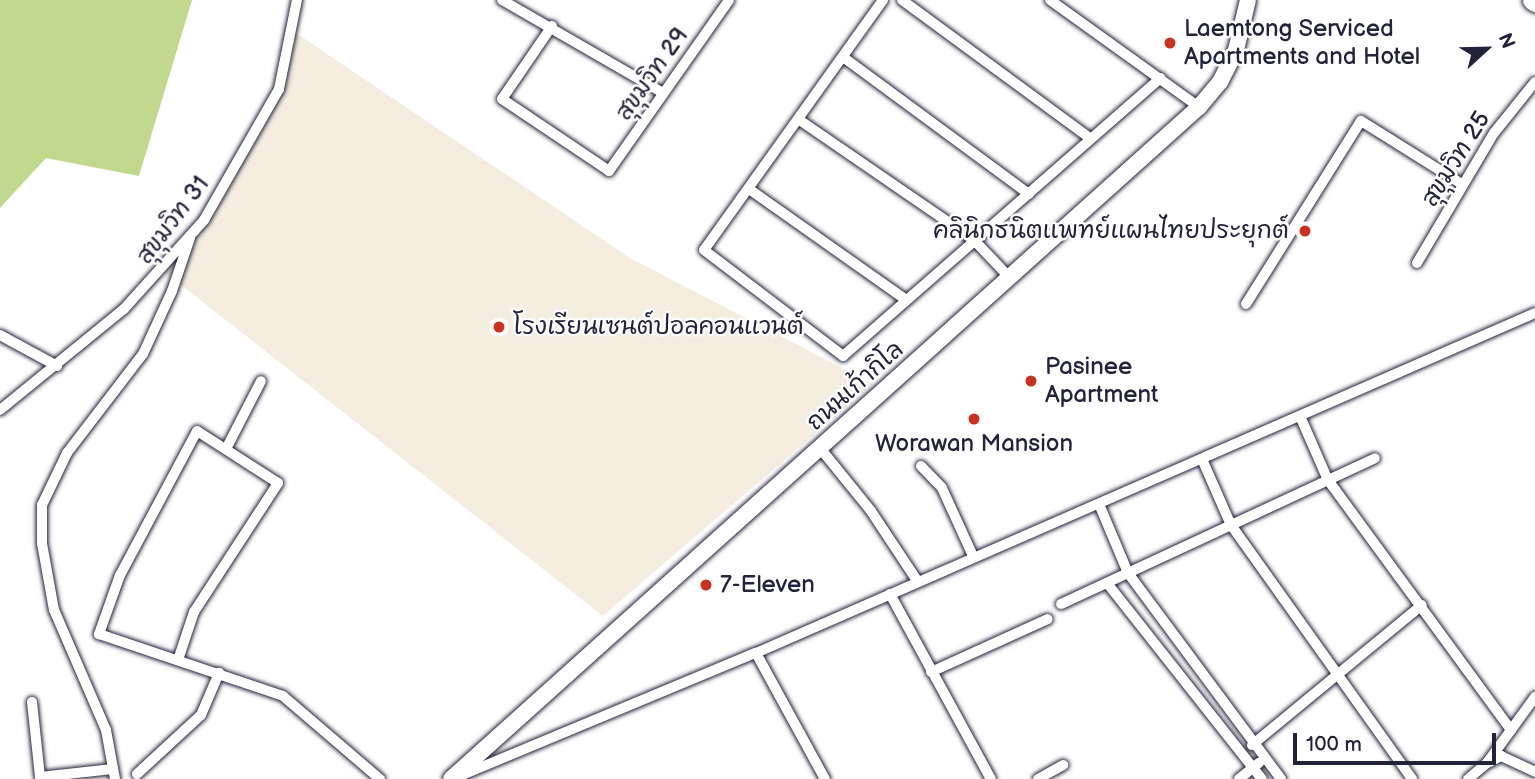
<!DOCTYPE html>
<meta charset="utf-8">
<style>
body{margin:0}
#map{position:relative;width:1535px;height:779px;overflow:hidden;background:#fff;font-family:"Balsamiq Sans","Playpen Sans Thai",sans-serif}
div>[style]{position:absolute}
.built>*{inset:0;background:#f5eddf}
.green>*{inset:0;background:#c2d88d}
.roads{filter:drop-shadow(0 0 2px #22223b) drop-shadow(0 0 2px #22223b)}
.street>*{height:10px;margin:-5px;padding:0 5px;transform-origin:5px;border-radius:5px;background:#fff}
.secondary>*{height:16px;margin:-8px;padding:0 8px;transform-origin:8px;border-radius:8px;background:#fff}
.highway>*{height:19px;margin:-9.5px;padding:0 9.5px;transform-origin:9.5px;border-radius:9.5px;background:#fff}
.dots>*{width:19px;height:19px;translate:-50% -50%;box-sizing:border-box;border:4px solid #fff;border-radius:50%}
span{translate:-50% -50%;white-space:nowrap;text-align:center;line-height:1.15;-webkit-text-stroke:5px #fff;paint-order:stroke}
.poi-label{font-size:24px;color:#22223b}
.left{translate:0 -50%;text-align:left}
.right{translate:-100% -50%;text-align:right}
.street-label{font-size:24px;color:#22223b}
.north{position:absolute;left:1451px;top:14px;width:70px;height:70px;-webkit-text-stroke:5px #fff;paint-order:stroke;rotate:68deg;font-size:19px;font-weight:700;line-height:28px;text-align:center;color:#22223b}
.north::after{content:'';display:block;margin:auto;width:24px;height:32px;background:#22223b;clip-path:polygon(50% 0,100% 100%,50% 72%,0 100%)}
.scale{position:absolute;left:1293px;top:733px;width:203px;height:32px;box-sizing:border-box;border:4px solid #22223b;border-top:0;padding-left:9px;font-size:21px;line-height:24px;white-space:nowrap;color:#22223b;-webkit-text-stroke:5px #fff;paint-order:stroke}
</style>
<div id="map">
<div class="built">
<div style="clip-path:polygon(293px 31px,630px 258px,873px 384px,603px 616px,162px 270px,259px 134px)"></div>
</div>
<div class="green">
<div style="clip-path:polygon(0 0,192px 0,139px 176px,46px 158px,0 208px)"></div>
</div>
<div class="roads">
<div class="street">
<div style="left:502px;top:0;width:186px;rotate:30deg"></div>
<div style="left:883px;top:0;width:307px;rotate:125.6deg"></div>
<div style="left:704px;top:250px;width:175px;rotate:37.3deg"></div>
<div style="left:843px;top:356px;width:422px;rotate:-41.2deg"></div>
<div style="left:902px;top:0;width:233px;rotate:36.3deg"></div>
<div style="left:1050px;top:0;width:183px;rotate:35.7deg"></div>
<div style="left:552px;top:26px;width:88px;rotate:124.4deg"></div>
<div style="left:502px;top:99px;width:129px;rotate:33.9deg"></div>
<div style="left:609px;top:171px;width:209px;rotate:-54.9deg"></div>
<div style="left:843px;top:57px;width:231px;rotate:36.4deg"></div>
<div style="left:798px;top:119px;width:214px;rotate:34.5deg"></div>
<div style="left:974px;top:240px;width:52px;rotate:46.5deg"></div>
<div style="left:749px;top:189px;width:191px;rotate:35.2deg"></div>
<div style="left:1417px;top:263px;width:151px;rotate:-59.4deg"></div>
<div style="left:1494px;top:133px;width:65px;rotate:-51.2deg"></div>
<div style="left:1246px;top:304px;width:216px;rotate:-57.9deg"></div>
<div style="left:1361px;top:121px;width:119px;rotate:32deg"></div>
<div style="left:0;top:335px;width:65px;rotate:28.5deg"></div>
<div style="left:0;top:410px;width:160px;rotate:-39.2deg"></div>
<div style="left:124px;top:309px;width:120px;rotate:-48deg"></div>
<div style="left:204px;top:220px;width:151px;rotate:-60.2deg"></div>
<div style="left:279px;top:89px;width:91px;rotate:-78.6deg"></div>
<div style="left:1300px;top:416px;width:70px;rotate:66.4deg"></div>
<div style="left:1328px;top:480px;width:310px;rotate:53.8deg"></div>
<div style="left:227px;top:447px;width:74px;rotate:-62.7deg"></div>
<div style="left:820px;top:448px;width:81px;rotate:51deg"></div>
<div style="left:871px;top:511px;width:85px;rotate:56.5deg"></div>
<div style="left:1202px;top:459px;width:72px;rotate:66.3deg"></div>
<div style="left:1231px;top:525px;width:312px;rotate:54.5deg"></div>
<div style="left:921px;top:466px;width:30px;rotate:46deg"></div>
<div style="left:942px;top:488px;width:75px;rotate:65.5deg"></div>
<div style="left:1099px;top:504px;width:75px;rotate:67.2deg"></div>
<div style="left:1128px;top:573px;width:257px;rotate:53.4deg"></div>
<div style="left:1107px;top:583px;width:250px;rotate:51.7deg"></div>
<div style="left:890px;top:594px;width:211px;rotate:61.4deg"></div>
<div style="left:1061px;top:604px;width:346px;rotate:-24.9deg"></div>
<div style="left:756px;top:653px;width:144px;rotate:61.3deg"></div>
<div style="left:178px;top:660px;width:51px;rotate:-71.6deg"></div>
<div style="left:194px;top:612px;width:154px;rotate:-56.9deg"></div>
<div style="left:278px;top:483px;width:96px;rotate:-147.3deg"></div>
<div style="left:197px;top:431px;width:163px;rotate:118.1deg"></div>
<div style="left:120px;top:575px;width:63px;rotate:109.6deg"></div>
<div style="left:99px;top:634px;width:194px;rotate:18.6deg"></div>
<div style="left:283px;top:696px;width:128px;rotate:40.6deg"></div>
<div style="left:931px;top:672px;width:128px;rotate:-24.4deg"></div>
<div style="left:32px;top:702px;width:75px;rotate:83.9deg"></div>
<div style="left:40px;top:777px;width:73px;rotate:-6.3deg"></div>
<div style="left:1252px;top:745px;width:220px;rotate:-39.5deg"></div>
<div style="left:1490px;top:762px;width:13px;rotate:-29deg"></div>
<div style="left:1501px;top:756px;width:38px;rotate:25deg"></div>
<div style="left:137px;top:774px;width:87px;rotate:-42.7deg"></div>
<div style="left:201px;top:715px;width:46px;rotate:-66.8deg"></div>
<div style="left:455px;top:778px;width:326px;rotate:-22.6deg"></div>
<div style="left:756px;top:653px;width:850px;rotate:-23.58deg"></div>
<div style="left:115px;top:779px;width:50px;rotate:-100.4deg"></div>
<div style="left:106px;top:730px;width:131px;rotate:-113.4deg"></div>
<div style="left:54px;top:610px;width:68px;rotate:-100.2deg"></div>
<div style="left:42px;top:543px;width:38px;rotate:-90deg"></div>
<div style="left:42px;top:505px;width:58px;rotate:-64.3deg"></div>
<div style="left:67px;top:453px;width:125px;rotate:-52.5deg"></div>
<div style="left:143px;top:354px;width:69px;rotate:-65.3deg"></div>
<div style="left:172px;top:291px;width:56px;rotate:-71.2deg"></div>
<div style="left:1038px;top:779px;width:29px;rotate:-29deg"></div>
<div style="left:1239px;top:779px;width:26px;rotate:-39deg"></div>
<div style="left:1468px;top:779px;width:25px;rotate:-40deg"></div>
<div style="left:1487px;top:763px;width:82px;rotate:-54deg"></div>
</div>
<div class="secondary">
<div style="left:451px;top:779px;width:1006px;rotate:-41.94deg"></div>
<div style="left:1199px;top:107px;width:33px;rotate:-50deg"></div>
<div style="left:1220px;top:82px;width:36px;rotate:-63deg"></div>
<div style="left:1236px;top:50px;width:51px;rotate:-76.5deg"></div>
</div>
<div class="highway">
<div style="left:1532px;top:0;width:4px;rotate:34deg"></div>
</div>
</div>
<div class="dots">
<div style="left:1170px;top:43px;background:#c8321e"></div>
<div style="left:1305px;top:231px;background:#c8321e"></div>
<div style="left:499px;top:327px;background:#c8321e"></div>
<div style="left:1031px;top:381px;background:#c8321e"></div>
<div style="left:974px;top:419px;background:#c8321e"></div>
<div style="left:706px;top:585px;background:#c8321e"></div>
</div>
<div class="poi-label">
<span class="left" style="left:1184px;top:43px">Laemtong Serviced<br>Apartments and Hotel</span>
<span class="right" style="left:1289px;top:231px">คลินิกธนิตแพทย์แผนไทยประยุกต์</span>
<span class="left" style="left:513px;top:327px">โรงเรียนเซนต์ปอลคอนแวนต์</span>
<span class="left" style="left:1045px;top:381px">Pasinee<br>Apartment</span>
<span style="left:974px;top:444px">Worawan Mansion</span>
<span class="left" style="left:720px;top:585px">7-Eleven</span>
</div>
<div class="street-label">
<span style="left:652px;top:74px;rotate:-55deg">สุขุมวิท 29</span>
<span style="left:1456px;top:159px;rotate:-58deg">สุขุมวิท 25</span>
<span style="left:173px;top:220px;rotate:-53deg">สุขุมวิท 31</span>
<span style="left:855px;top:386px;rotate:-42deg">ถนนเก้ากิโล</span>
</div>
<div class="north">N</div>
<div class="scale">100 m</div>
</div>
